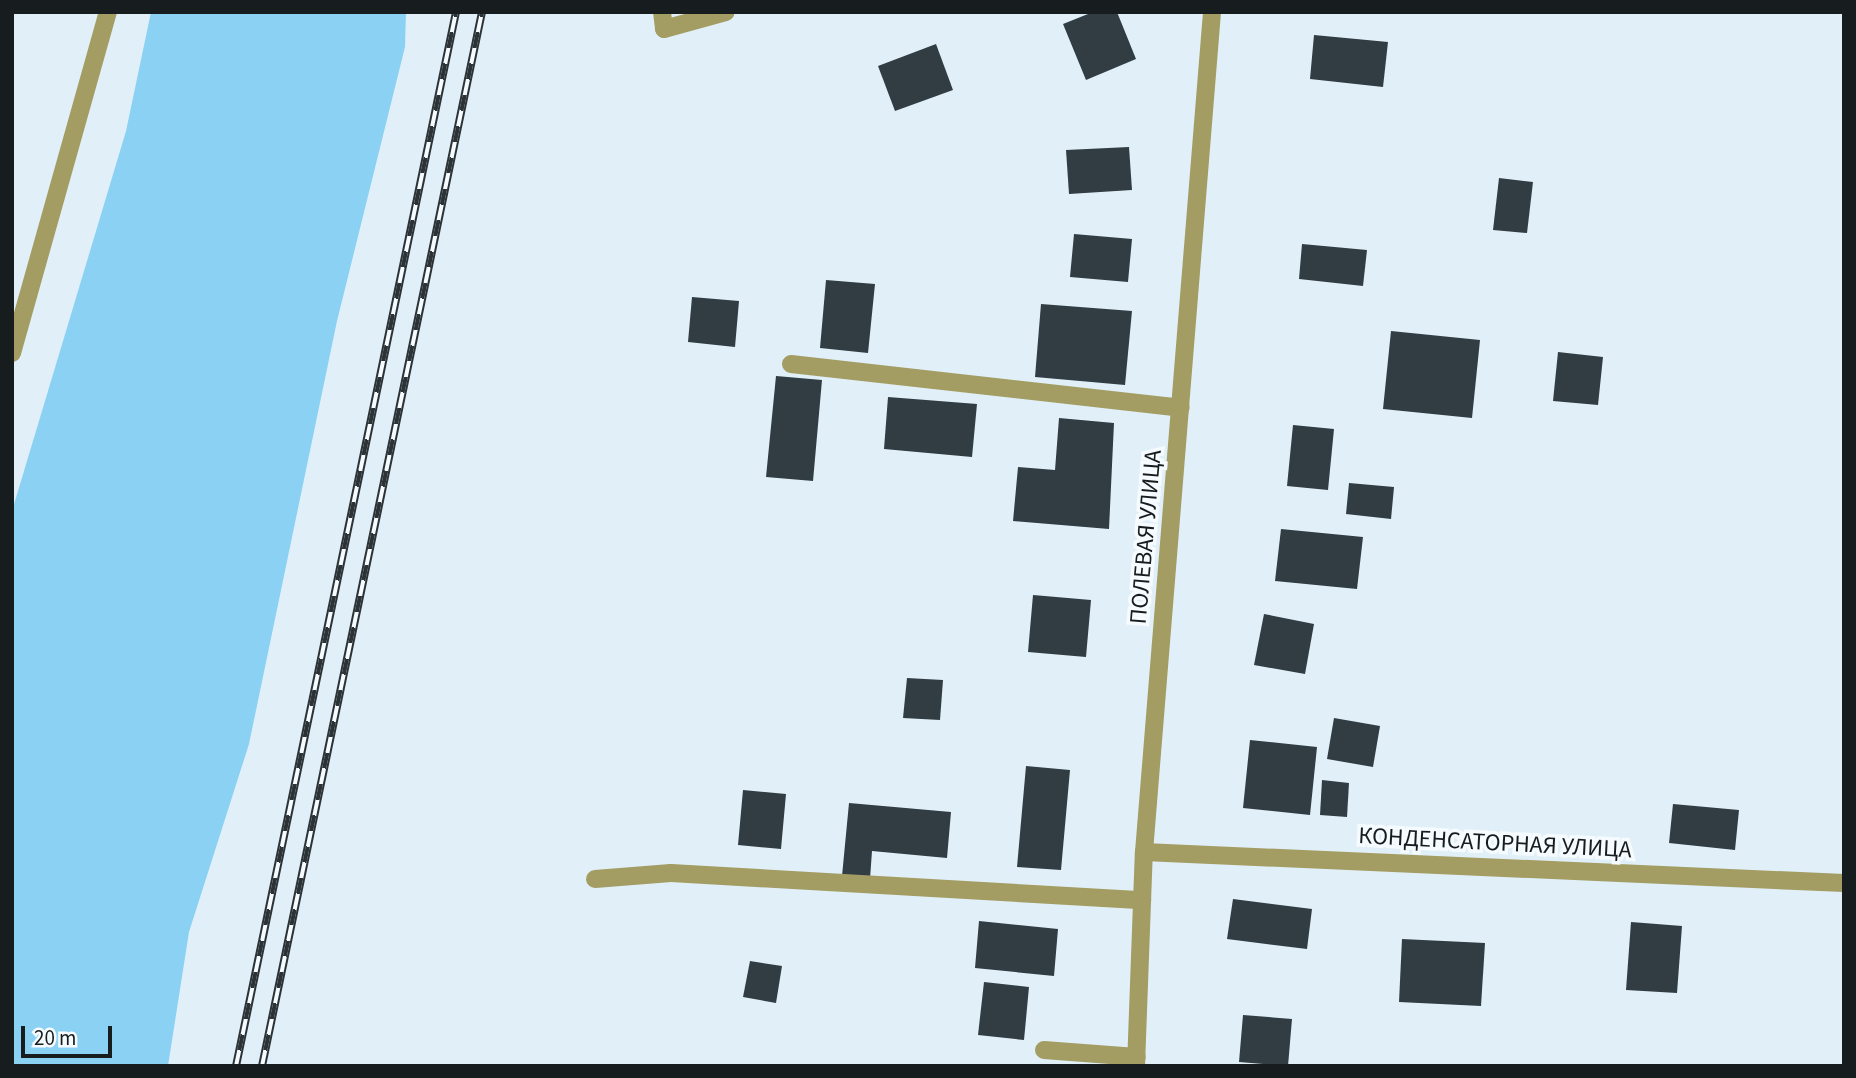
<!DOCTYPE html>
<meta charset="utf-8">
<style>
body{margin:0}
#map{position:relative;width:1856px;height:1078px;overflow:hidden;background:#e1f0f8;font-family:"Source Sans 3",sans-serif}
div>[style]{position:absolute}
.green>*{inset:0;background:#8bd1f4}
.building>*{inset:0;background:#313c43}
.minor>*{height:18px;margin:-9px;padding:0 9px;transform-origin:9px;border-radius:9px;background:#a39d63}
.rail>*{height:8px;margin-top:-4px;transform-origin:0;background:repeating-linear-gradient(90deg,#f5fbfe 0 16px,#2c3336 0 32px);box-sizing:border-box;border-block:2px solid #2c3336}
span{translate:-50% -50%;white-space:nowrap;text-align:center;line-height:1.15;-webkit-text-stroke:7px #f5fbfe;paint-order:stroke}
.street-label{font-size:24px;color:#171d1f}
.frame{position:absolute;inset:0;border:14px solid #171d1f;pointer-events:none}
.scale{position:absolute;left:21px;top:1026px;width:91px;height:32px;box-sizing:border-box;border:4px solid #171d1f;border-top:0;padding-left:9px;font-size:21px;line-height:24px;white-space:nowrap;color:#171d1f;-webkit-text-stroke:5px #f5fbfe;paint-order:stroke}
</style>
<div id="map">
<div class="green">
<div style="clip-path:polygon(151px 12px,406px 12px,405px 47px,337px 321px,249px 744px,189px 932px,168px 1066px,12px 1066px,12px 511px,126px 131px)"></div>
</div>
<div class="building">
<div style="clip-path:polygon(1093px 12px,1117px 12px,1136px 59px,1086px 80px,1063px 24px)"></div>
<div style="clip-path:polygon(1314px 35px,1388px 42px,1383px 87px,1310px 79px)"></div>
<div style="clip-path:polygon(936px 44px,953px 90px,895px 111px,878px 66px)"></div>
<div style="clip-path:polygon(1129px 147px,1132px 190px,1069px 194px,1066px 150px)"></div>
<div style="clip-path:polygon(1499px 178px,1533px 182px,1527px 233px,1493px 230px)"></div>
<div style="clip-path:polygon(1074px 234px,1132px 239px,1128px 282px,1070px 277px)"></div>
<div style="clip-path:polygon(1302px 244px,1367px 250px,1363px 286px,1299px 279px)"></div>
<div style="clip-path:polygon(826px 280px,875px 284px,868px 353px,820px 348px)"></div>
<div style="clip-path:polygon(692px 297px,739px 301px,735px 347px,688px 342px)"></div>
<div style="clip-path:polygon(1041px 304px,1132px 311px,1125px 385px,1035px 377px)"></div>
<div style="clip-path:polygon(1391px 331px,1480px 340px,1472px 418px,1383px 409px)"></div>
<div style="clip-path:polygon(1558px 352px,1603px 357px,1598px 405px,1553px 401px)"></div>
<div style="clip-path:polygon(776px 376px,822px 380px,813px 481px,766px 477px)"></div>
<div style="clip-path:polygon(888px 397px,977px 404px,972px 457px,884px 449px)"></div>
<div style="clip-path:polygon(1059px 418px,1114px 423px,1109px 529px,1013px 521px,1018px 467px,1055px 470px)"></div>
<div style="clip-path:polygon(1293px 425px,1334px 429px,1328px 490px,1287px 486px)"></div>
<div style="clip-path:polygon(1349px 483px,1394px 487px,1391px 519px,1346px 514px)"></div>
<div style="clip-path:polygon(1281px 529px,1363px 537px,1357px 589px,1275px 581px)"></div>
<div style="clip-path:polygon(1033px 595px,1091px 600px,1086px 657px,1028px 652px)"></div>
<div style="clip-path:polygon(1264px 614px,1314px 624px,1305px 674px,1254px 665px)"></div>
<div style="clip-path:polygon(907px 678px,943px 680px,940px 720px,903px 718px)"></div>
<div style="clip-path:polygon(1334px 718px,1380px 726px,1373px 767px,1327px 759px)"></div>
<div style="clip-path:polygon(1250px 740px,1317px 747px,1310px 815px,1243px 808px)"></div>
<div style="clip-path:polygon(1026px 766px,1070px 770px,1061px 870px,1017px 867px)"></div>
<div style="clip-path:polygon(1322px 780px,1349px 783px,1347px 817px,1320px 815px)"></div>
<div style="clip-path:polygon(743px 790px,786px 794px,781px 849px,738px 845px)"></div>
<div style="clip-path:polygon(849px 803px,951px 812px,947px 858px,872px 851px,870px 879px,842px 876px)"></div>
<div style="clip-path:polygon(1673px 804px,1739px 810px,1735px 850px,1669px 843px)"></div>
<div style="clip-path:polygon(1233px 899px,1312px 909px,1307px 949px,1227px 939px)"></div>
<div style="clip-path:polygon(979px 921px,1058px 929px,1054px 976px,975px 968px)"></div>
<div style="clip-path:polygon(1631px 922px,1682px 926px,1677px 993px,1626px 990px)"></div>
<div style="clip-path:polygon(1402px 939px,1485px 943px,1481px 1006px,1399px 1002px)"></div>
<div style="clip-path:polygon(750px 961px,782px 966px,776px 1003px,743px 997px)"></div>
<div style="clip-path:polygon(984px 982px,1029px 987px,1024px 1040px,978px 1035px)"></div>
<div style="clip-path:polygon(1243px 1015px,1292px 1019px,1288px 1066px,1239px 1062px)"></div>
</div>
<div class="minor">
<div style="left:662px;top:12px;width:17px;rotate:83deg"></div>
<div style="left:664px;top:29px;width:64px;rotate:-15.3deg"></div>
<div style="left:12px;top:353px;width:354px;rotate:-74.3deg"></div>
<div style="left:791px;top:364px;width:392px;rotate:6.4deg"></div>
<div style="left:1144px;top:852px;width:701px;rotate:2.54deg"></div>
<div style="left:595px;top:879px;width:76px;rotate:-4.5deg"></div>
<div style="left:671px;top:873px;width:472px;rotate:3.3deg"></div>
<div style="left:1044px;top:1050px;width:93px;rotate:4.3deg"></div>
<div style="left:1136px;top:1066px;width:214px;rotate:-87.9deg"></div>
<div style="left:1144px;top:852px;width:843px;rotate:-85.37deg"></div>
</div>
<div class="rail">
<div style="left:236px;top:1066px;width:1077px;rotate:-78.21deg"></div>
<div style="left:262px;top:1066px;width:1077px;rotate:-78.21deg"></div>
</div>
<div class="street-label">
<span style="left:1146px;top:537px;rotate:-85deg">ПОЛЕВАЯ УЛИЦА</span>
<span style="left:1495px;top:843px;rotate:3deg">КОНДЕНСАТОРНАЯ УЛИЦА</span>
</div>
<div class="frame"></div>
<div class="scale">20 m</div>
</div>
